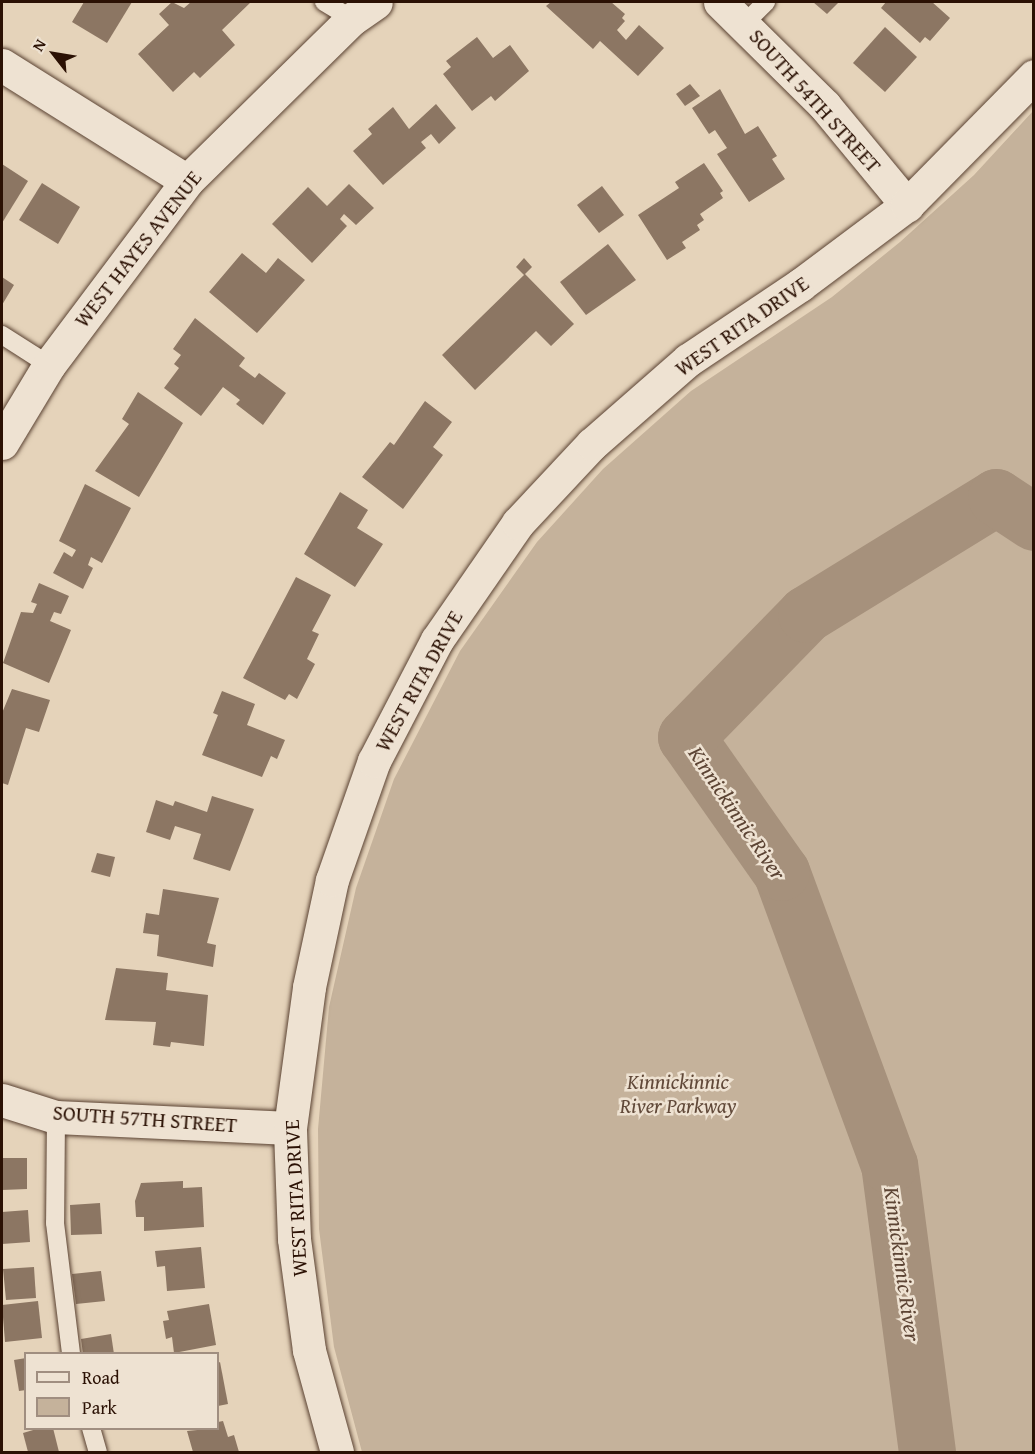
<!DOCTYPE html>
<style>
body{margin:0}
#map{position:relative;width:1035px;height:1454px;overflow:hidden;background:#e5d3ba;font-family:"Gentium Book Plus",serif}
div>[style]{position:absolute}
.green>*{inset:0;background:#c5b29b}
.river>*{height:57px;margin:-28.5px;padding:0 28.5px;transform-origin:28.5px;border-radius:28.5px;background:#a6917c}
.building>*{inset:0;background:#8c7663}
.roads{filter:drop-shadow(0 0 2px #5a4232) drop-shadow(0 0 2px #5a4232)}
.lane>*{height:18px;margin:-9px;padding:0 9px;transform-origin:9px;border-radius:9px;background:#eee2d2}
.street>*{height:33px;margin:-16.5px;padding:0 16.5px;transform-origin:16.5px;border-radius:16.5px;background:#eee2d2}
span{translate:-50% -50%;white-space:nowrap;text-align:center;line-height:1.15;-webkit-text-stroke:5px #eee2d2;paint-order:stroke}
.street-label{font-size:21px;color:#2b1104}
.park-label{font-size:21px;color:#614939;font-style:italic}
.water-label{font-size:22px;color:#5c4434;font-style:italic}
.frame{position:absolute;inset:0;border:3px solid #2b1104;pointer-events:none}
.legend{position:absolute;left:24px;top:1352px;width:195px;height:78px;box-sizing:border-box;background:#eee2d2;border:2px solid #a08e80;margin:0;padding:8px 10px;list-style:none;font-size:18px;color:#2b1104}
.legend li{display:flex;align-items:center;gap:12px;height:30px}
.legend b{width:30px;border:2px solid #a08e80}
.north{position:absolute;left:24px;top:24px;width:60px;height:60px;-webkit-text-stroke:4px #eee2d2;paint-order:stroke;rotate:301deg;font-size:16px;font-weight:700;line-height:24px;text-align:center;color:#2b1104}
.north::after{content:'';display:block;margin:auto;width:21px;height:27px;background:#2b1104;clip-path:polygon(50% 0,100% 100%,50% 72%,0 100%)}
</style>
<div id="map">
<div class="green">
<div style="clip-path:polygon(1033px 111px,1033px 1452px,362px 1452px,334px 1347px,319px 1229px,318px 1129px,329px 1007px,356px 888px,394px 779px,460px 651px,537px 542px,603px 469px,691px 391px,832px 297px,900px 242px,974px 175px)"></div>
</div>
<div class="river">
<div style="left:927px;top:1452px;width:290px;rotate:-97.5deg"></div>
<div style="left:889px;top:1165px;width:312px;rotate:-110.2deg"></div>
<div style="left:781px;top:872px;width:165px;rotate:-125.1deg"></div>
<div style="left:686px;top:737px;width:172px;rotate:-45.7deg"></div>
<div style="left:806px;top:614px;width:223px;rotate:-31.6deg"></div>
<div style="left:996px;top:497px;width:45px;rotate:33.3deg"></div>
</div>
<div class="building">
<div style="clip-path:polygon(84px 2px,132px 2px,107px 43px,72px 22px)"></div>
<div style="clip-path:polygon(172px 2px,184px 8px,191px 2px,251px 2px,222px 30px,235px 45px,200px 78px,194px 72px,173px 92px,138px 54px,169px 25px,159px 14px)"></div>
<div style="clip-path:polygon(551px 2px,611px 2px,625px 14px,622px 18px,625px 21px,617px 30px,626px 40px,639px 25px,664px 48px,638px 76px,600px 41px,593px 49px,546px 6px)"></div>
<div style="clip-path:polygon(813px 2px,839px 2px,827px 14px)"></div>
<div style="clip-path:polygon(886px 2px,932px 2px,950px 18px,930px 41px,925px 37px,920px 43px,881px 8px)"></div>
<div style="clip-path:polygon(885px 27px,917px 57px,885px 92px,853px 63px)"></div>
<div style="clip-path:polygon(477px 37px,493px 58px,510px 45px,529px 71px,495px 101px,491px 96px,472px 111px,443px 74px,451px 67px,446px 61px)"></div>
<div style="clip-path:polygon(690px 84px,700px 96px,685px 106px,676px 94px)"></div>
<div style="clip-path:polygon(720px 89px,745px 134px,758px 126px,777px 156px,772px 159px,785px 179px,749px 202px,717px 154px,727px 148px,715px 130px,709px 134px,692px 108px)"></div>
<div style="clip-path:polygon(436px 104px,456px 128px,439px 144px,431px 134px,421px 142px,426px 148px,383px 185px,353px 151px,372px 134px,368px 129px,393px 107px,409px 129px)"></div>
<div style="clip-path:polygon(704px 163px,723px 191px,720px 193px,723px 198px,700px 214px,704px 220px,697px 225px,700px 230px,682px 242px,686px 248px,667px 260px,638px 215px,679px 188px,675px 182px)"></div>
<div style="clip-path:polygon(2px 164px,28px 181px,2px 223px)"></div>
<div style="clip-path:polygon(42px 183px,80px 207px,58px 244px,19px 220px)"></div>
<div style="clip-path:polygon(349px 184px,374px 208px,356px 225px,344px 214px,340px 219px,347px 226px,312px 263px,272px 224px,308px 187px,327px 206px)"></div>
<div style="clip-path:polygon(602px 186px,624px 215px,599px 233px,577px 205px)"></div>
<div style="clip-path:polygon(608px 244px,636px 280px,586px 315px,560px 282px)"></div>
<div style="clip-path:polygon(242px 253px,266px 273px,278px 258px,305px 280px,257px 333px,209px 292px)"></div>
<div style="clip-path:polygon(524px 258px,532px 267px,525px 274px,574px 324px,551px 346px,536px 331px,475px 390px,442px 355px,524px 275px,516px 267px)"></div>
<div style="clip-path:polygon(2px 277px,14px 285px,2px 305px)"></div>
<div style="clip-path:polygon(195px 318px,245px 358px,239px 366px,255px 378px,259px 373px,286px 393px,263px 425px,236px 404px,240px 400px,223px 387px,201px 416px,164px 388px,179px 368px,174px 364px,181px 355px,173px 349px)"></div>
<div style="clip-path:polygon(138px 392px,183px 423px,139px 497px,95px 471px,129px 424px,122px 419px)"></div>
<div style="clip-path:polygon(425px 401px,452px 422px,433px 447px,443px 455px,403px 509px,362px 477px,390px 442px,394px 445px)"></div>
<div style="clip-path:polygon(85px 484px,131px 508px,102px 563px,91px 557px,88px 565px,93px 568px,83px 589px,53px 573px,64px 552px,72px 557px,76px 550px,59px 541px)"></div>
<div style="clip-path:polygon(340px 492px,368px 510px,357px 528px,383px 544px,355px 587px,304px 554px)"></div>
<div style="clip-path:polygon(296px 577px,331px 595px,312px 631px,319px 634px,307px 659px,315px 664px,297px 699px,289px 694px,285px 700px,243px 678px)"></div>
<div style="clip-path:polygon(39px 583px,69px 596px,61px 614px,54px 612px,50px 621px,71px 630px,49px 683px,3px 663px,21px 612px,33px 613px,37px 604px,31px 602px)"></div>
<div style="clip-path:polygon(12px 689px,50px 700px,39px 732px,26px 728px,8px 785px,2px 783px,2px 713px)"></div>
<div style="clip-path:polygon(222px 691px,255px 704px,247px 725px,285px 740px,277px 759px,271px 756px,262px 777px,202px 755px,218px 715px,213px 713px)"></div>
<div style="clip-path:polygon(212px 796px,254px 809px,230px 871px,193px 859px,201px 834px,175px 826px,170px 840px,146px 832px,156px 800px,173px 806px,175px 801px,207px 812px)"></div>
<div style="clip-path:polygon(97px 853px,115px 857px,110px 877px,91px 872px)"></div>
<div style="clip-path:polygon(163px 889px,219px 898px,207px 943px,216px 945px,213px 967px,157px 956px,159px 935px,143px 933px,146px 913px,159px 915px)"></div>
<div style="clip-path:polygon(116px 968px,168px 973px,166px 990px,208px 995px,204px 1046px,171px 1042px,170px 1047px,153px 1045px,156px 1022px,105px 1020px)"></div>
<div style="clip-path:polygon(2px 1158px,27px 1158px,27px 1189px,2px 1190px)"></div>
<div style="clip-path:polygon(183px 1181px,183px 1188px,202px 1187px,204px 1227px,144px 1231px,144px 1217px,136px 1217px,135px 1201px,141px 1183px)"></div>
<div style="clip-path:polygon(100px 1203px,102px 1234px,71px 1235px,70px 1205px)"></div>
<div style="clip-path:polygon(28px 1210px,30px 1242px,2px 1244px,2px 1212px)"></div>
<div style="clip-path:polygon(201px 1247px,205px 1288px,167px 1291px,165px 1266px,157px 1267px,155px 1251px)"></div>
<div style="clip-path:polygon(34px 1267px,36px 1298px,6px 1300px,3px 1269px)"></div>
<div style="clip-path:polygon(101px 1271px,105px 1301px,76px 1304px,72px 1274px)"></div>
<div style="clip-path:polygon(38px 1301px,42px 1338px,5px 1342px,2px 1305px)"></div>
<div style="clip-path:polygon(209px 1304px,216px 1345px,174px 1353px,172px 1337px,166px 1339px,163px 1321px,169px 1320px,167px 1311px)"></div>
<div style="clip-path:polygon(111px 1334px,114px 1354px,83px 1354px,81px 1339px)"></div>
<div style="clip-path:polygon(26px 1358px,26px 1390px,19px 1391px,14px 1360px)"></div>
<div style="clip-path:polygon(220px 1362px,228px 1404px,218px 1406px,218px 1363px)"></div>
<div style="clip-path:polygon(223px 1421px,228px 1437px,234px 1435px,239px 1452px,193px 1452px,187px 1431px,218px 1428px,218px 1422px)"></div>
<div style="clip-path:polygon(40px 1428px,53px 1428px,59px 1452px,28px 1452px,23px 1433px)"></div>
</div>
<div class="roads">
<div class="lane">
<div style="left:324px;top:2px;width:33px;rotate:31deg"></div>
<div style="left:745px;top:23px;width:30px;rotate:-45deg"></div>
<div style="left:2px;top:335px;width:56px;rotate:32.6deg"></div>
<div style="left:56px;top:1117px;width:106px;rotate:90.5deg"></div>
<div style="left:55px;top:1223px;width:132px;rotate:83deg"></div>
<div style="left:91px;top:1428px;width:25px;rotate:74deg"></div>
</div>
<div class="street">
<div style="left:720px;top:2px;width:148px;rotate:44.7deg"></div>
<div style="left:825px;top:106px;width:129px;rotate:50.4deg"></div>
<div style="left:2px;top:65px;width:218px;rotate:32.1deg"></div>
<div style="left:2px;top:443px;width:91px;rotate:-58.9deg"></div>
<div style="left:49px;top:365px;width:230px;rotate:-53.1deg"></div>
<div style="left:187px;top:181px;width:231px;rotate:-44.5deg"></div>
<div style="left:352px;top:19px;width:29px;rotate:-35deg"></div>
<div style="left:2px;top:1100px;width:57px;rotate:17.5deg"></div>
<div style="left:56px;top:1117px;width:234px;rotate:2.7deg"></div>
<div style="left:337px;top:1452px;width:106px;rotate:-105.4deg"></div>
<div style="left:309px;top:1350px;width:112px;rotate:-97.7deg"></div>
<div style="left:294px;top:1239px;width:111px;rotate:-92.1deg"></div>
<div style="left:290px;top:1128px;width:142px;rotate:-82.3deg"></div>
<div style="left:309px;top:987px;width:109px;rotate:-77.9deg"></div>
<div style="left:332px;top:880px;width:126px;rotate:-70.6deg"></div>
<div style="left:374px;top:761px;width:136px;rotate:-62.5deg"></div>
<div style="left:437px;top:640px;width:142px;rotate:-55.3deg"></div>
<div style="left:518px;top:523px;width:108px;rotate:-46.9deg"></div>
<div style="left:592px;top:444px;width:128px;rotate:-41.2deg"></div>
<div style="left:688px;top:360px;width:135px;rotate:-33.8deg"></div>
<div style="left:800px;top:285px;width:134px;rotate:-36.8deg"></div>
<div style="left:907px;top:205px;width:181px;rotate:-45.4deg"></div>
</div>
</div>
<div class="street-label">
<span style="left:815px;top:101px;rotate:48deg">SOUTH 54TH STREET</span>
<span style="left:138px;top:249px;rotate:-52deg">WEST HAYES AVENUE</span>
<span style="left:742px;top:326px;rotate:-35deg">WEST RITA DRIVE</span>
<span style="left:419px;top:681px;rotate:-61deg">WEST RITA DRIVE</span>
<span style="left:145px;top:1119px;rotate:4deg">SOUTH 57TH STREET</span>
<span style="left:296px;top:1198px;rotate:-93deg">WEST RITA DRIVE</span>
</div>
<div class="park-label">
<span style="left:678px;top:1094px">Kinnickinnic<br>River Parkway</span>
</div>
<div class="water-label">
<span style="left:737px;top:813px;rotate:56deg">Kinnickinnic River</span>
<span style="left:902px;top:1264px;rotate:82deg">Kinnickinnic River</span>
</div>
<div class="frame"></div>
<ul class="legend">
<li><b style="height:8px;background:#eee2d2"></b>Road</li>
<li><b style="height:16px;background:#c5b29b"></b>Park</li>
</ul>
<div class="north">N</div>
</div>
